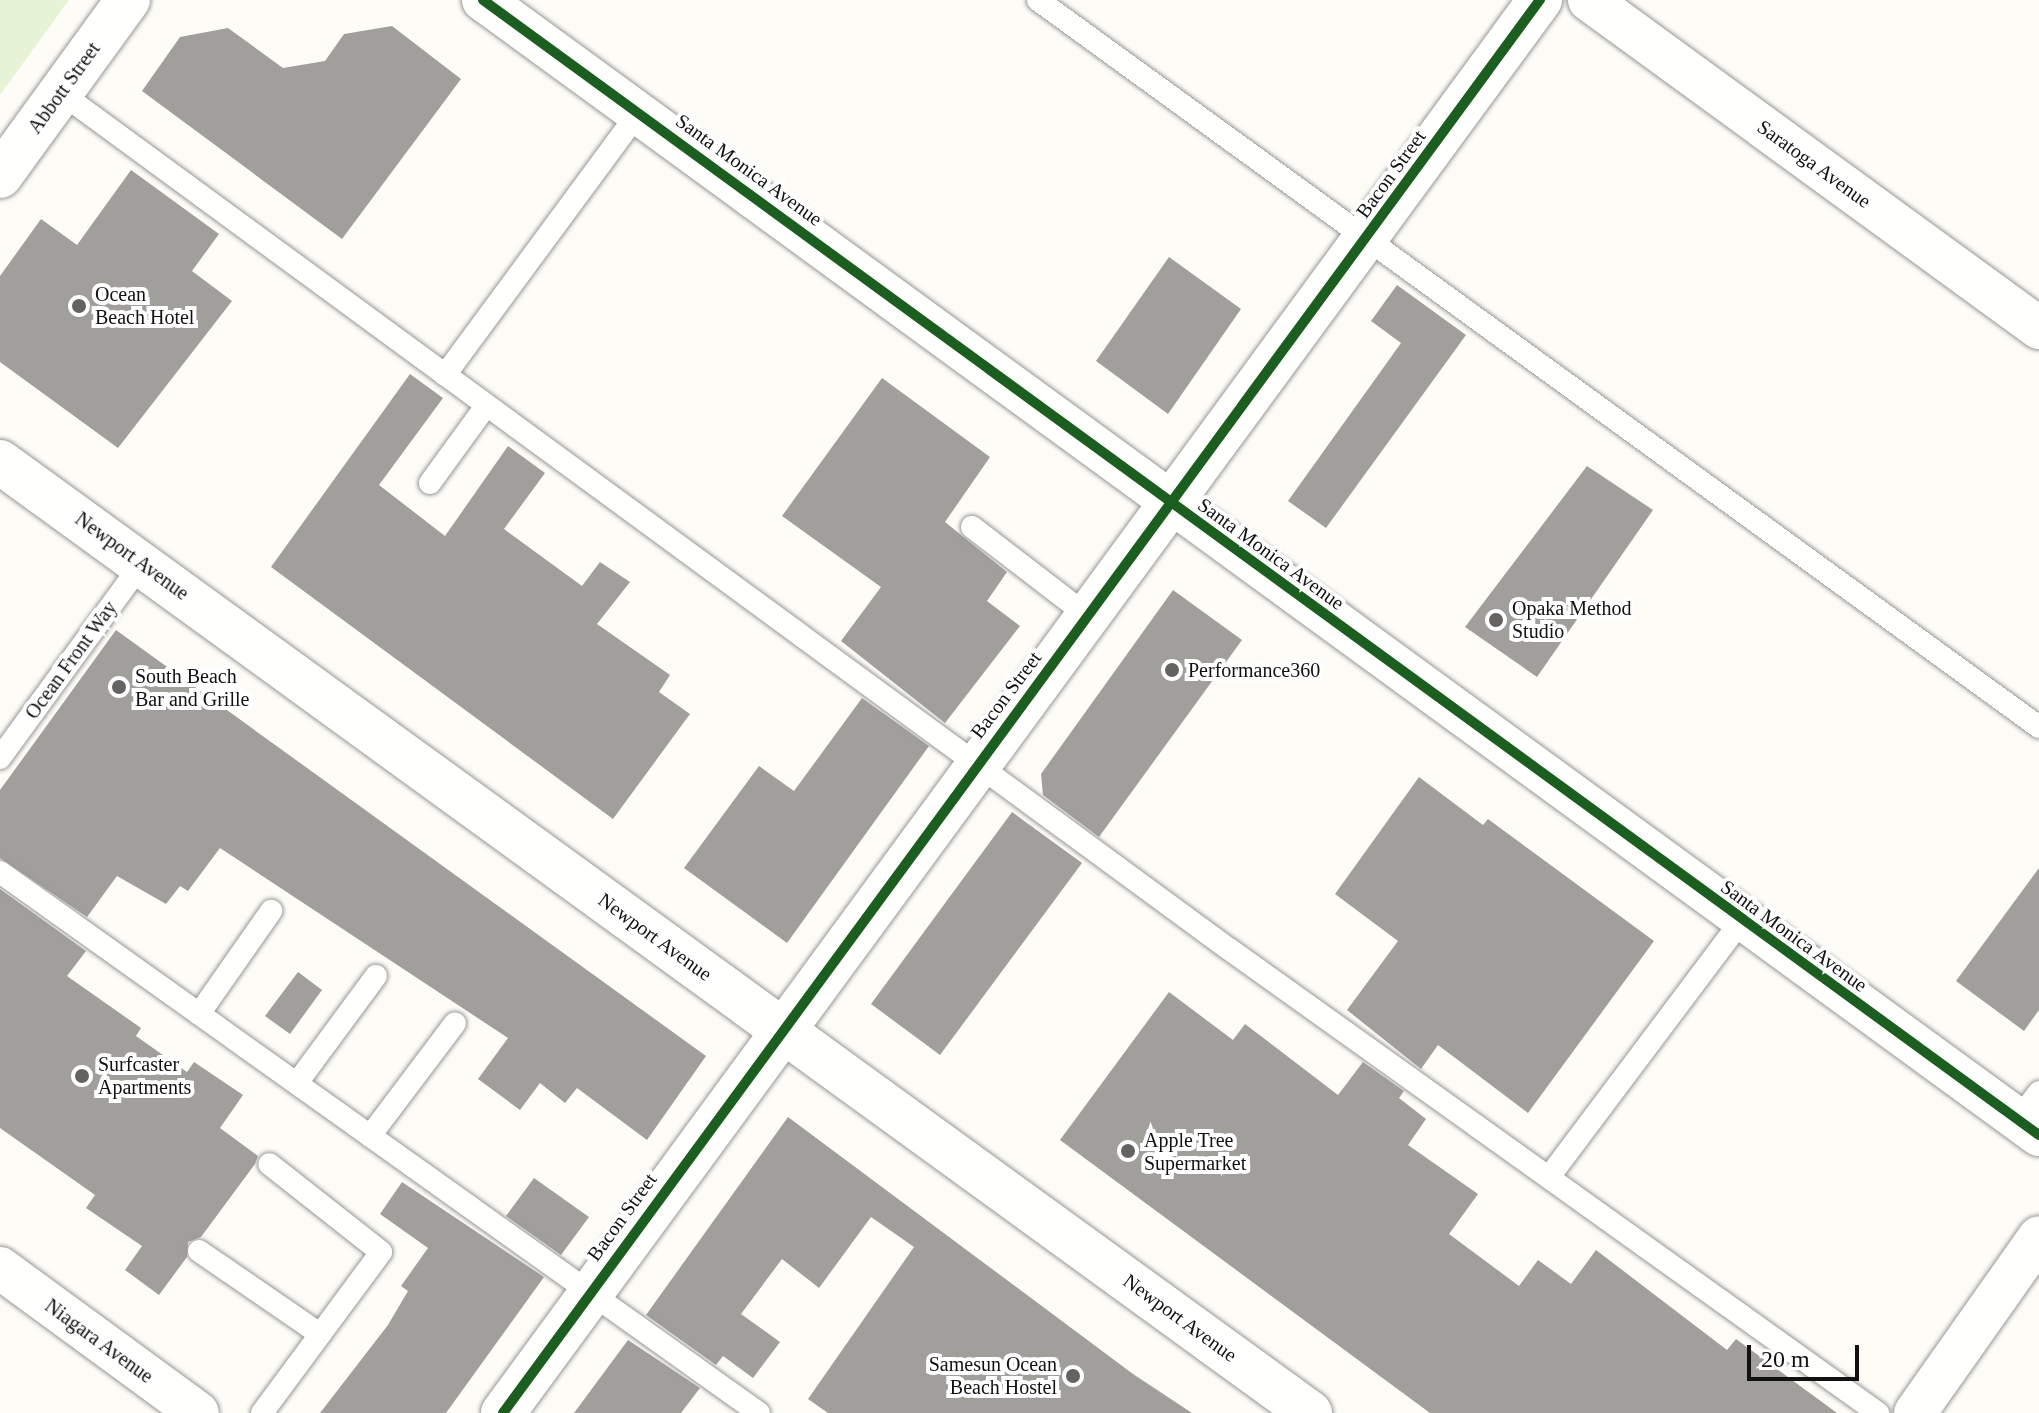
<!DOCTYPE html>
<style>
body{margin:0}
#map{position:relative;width:2039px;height:1413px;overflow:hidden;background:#fdfcf7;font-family:"Times New Roman",serif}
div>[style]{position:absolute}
.green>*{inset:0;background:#e7f3d7}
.building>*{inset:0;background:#a19f9c}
.roads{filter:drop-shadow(0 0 2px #979795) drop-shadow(0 0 2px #979795)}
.service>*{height:22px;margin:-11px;padding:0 11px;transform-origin:11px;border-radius:11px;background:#fffffe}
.minor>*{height:42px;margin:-21px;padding:0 21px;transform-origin:21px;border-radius:21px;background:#fffffe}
.tertiary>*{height:44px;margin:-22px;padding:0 22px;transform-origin:22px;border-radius:22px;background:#fffffe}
.cycleway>*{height:10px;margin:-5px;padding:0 5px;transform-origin:5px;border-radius:5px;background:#1b5e20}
.dots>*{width:22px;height:22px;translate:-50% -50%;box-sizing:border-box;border:4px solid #fff;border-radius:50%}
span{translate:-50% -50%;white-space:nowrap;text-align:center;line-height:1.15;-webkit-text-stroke:8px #fff;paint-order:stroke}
.street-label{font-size:20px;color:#111}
.poi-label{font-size:20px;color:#111}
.left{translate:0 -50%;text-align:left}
.right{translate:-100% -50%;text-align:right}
.scale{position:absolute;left:1747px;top:1345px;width:112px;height:36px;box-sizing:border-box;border:4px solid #111;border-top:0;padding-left:10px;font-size:24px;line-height:28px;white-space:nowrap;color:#111;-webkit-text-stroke:6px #fff;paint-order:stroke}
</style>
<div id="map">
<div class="green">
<div style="clip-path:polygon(0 0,69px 0,0 95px)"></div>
</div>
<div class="building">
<div style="clip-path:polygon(392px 26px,461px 79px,342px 239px,142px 91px,180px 37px,228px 28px,283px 68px,325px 61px,344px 34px)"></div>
<div style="clip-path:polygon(131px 170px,219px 234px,192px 271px,232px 301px,118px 448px,0 362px,0 276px,41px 219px,77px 245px)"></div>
<div style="clip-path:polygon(1169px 257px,1241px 309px,1168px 414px,1096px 361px)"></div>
<div style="clip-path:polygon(1397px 285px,1466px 335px,1326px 528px,1288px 501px,1401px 343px,1371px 321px)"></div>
<div style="clip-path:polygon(410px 374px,443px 398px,379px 485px,445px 536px,508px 446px,545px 473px,504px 529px,582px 586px,600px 562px,630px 582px,597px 624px,670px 675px,659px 692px,690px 714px,613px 819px,271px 567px)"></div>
<div style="clip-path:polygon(882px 378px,990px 457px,945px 522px,1007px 572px,987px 601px,1020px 626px,945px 723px,841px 641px,881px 587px,782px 516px)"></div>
<div style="clip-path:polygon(1587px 466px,1653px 510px,1537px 677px,1465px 627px)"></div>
<div style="clip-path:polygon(1173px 590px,1242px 640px,1099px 837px,1043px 795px,1041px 774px)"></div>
<div style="clip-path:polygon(116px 630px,706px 1056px,647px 1140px,577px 1088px,565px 1103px,540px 1083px,520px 1110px,478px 1079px,508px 1038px,220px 848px,188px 891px,180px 886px,166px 904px,117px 876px,87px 917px,0 858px,0 790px)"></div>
<div style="clip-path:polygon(862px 698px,929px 746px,787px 943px,684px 868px,759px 766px,794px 791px)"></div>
<div style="clip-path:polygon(1419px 777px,1483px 825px,1488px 819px,1654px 941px,1528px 1113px,1438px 1045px,1421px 1069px,1347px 1010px,1398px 941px,1335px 894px)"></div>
<div style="clip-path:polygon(1012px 812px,1082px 863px,940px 1055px,871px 1004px)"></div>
<div style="clip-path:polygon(2039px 868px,2039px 1010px,2024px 1031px,1956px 981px)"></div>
<div style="clip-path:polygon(0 889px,86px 951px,67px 976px,141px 1028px,136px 1036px,187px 1072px,194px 1062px,243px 1095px,220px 1128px,258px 1156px,255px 1164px,201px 1237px,188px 1242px,187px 1257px,159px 1295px,125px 1270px,142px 1246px,86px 1208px,95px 1195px,0 1128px)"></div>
<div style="clip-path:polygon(298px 972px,322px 990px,290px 1034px,265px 1016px)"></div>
<div style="clip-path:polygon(1169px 992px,1233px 1040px,1245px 1024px,1338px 1095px,1363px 1062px,1404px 1091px,1399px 1098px,1426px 1119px,1408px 1145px,1478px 1194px,1449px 1234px,1519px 1286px,1538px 1260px,1571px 1284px,1596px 1250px,1727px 1350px,1736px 1339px,1837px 1413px,1430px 1413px,1060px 1140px)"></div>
<div style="clip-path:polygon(788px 1117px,1133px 1374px,1192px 1413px,828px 1413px,808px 1399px,914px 1247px,871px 1217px,819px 1288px,782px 1259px,741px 1314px,780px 1342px,753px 1378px,723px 1356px,716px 1365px,646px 1315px)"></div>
<div style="clip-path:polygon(534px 1178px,589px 1217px,561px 1255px,506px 1216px)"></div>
<div style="clip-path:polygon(402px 1182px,544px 1277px,446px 1413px,320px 1413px,388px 1325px,408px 1291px,401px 1286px,428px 1248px,380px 1214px)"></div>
<div style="clip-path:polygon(628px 1340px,700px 1388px,681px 1413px,574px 1413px)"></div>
</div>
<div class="roads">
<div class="service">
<div style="left:1038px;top:0;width:1237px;rotate:35.99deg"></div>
<div style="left:61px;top:93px;width:1448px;rotate:36.24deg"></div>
<div style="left:1229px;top:949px;width:798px;rotate:35.56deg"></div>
<div style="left:445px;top:375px;width:327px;rotate:-53.6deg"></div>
<div style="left:430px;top:483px;width:95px;rotate:-54deg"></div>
<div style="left:972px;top:527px;width:146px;rotate:37.5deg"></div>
<div style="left:0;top:758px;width:241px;rotate:-53.9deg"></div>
<div style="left:0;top:872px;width:932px;rotate:35.48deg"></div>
<div style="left:199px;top:1014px;width:126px;rotate:-55deg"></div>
<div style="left:297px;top:1083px;width:133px;rotate:-53.6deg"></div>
<div style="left:2018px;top:1120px;width:35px;rotate:-53deg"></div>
<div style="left:370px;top:1136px;width:141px;rotate:-53deg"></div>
<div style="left:1549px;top:1177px;width:320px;rotate:-53.1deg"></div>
<div style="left:199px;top:1251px;width:143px;rotate:34.5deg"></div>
<div style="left:262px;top:1413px;width:200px;rotate:-53.5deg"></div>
<div style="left:381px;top:1252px;width:142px;rotate:-141.8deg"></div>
</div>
<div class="minor">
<div style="left:483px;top:0;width:1926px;rotate:36.11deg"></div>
<div style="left:1589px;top:0;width:557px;rotate:36.09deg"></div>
<div style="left:0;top:1268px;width:245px;rotate:36.2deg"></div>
<div style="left:1915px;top:1413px;width:215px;rotate:-54.8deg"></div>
</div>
<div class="tertiary">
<div style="left:0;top:176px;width:218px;rotate:-54deg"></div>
<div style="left:0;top:462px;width:1619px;rotate:35.98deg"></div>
<div style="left:503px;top:1413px;width:1753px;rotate:-53.73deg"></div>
</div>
</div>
<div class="cycleway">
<div style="left:483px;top:0;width:1926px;rotate:36.11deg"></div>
<div style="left:503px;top:1413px;width:1753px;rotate:-53.73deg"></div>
</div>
<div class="dots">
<div style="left:79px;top:306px;background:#646362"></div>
<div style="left:1496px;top:620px;background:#646362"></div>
<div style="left:1172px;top:670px;background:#646362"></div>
<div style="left:119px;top:687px;background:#646362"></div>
<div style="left:82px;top:1076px;background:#646362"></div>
<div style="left:1128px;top:1151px;background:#646362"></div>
<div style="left:1073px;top:1376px;background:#646362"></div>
</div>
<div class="street-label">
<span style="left:64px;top:88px;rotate:-54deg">Abbott Street</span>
<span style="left:1814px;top:164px;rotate:36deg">Saratoga Avenue</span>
<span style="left:749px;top:170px;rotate:36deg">Santa Monica Avenue</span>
<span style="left:1391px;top:174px;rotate:-54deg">Bacon Street</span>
<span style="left:1271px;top:554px;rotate:36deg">Santa Monica Avenue</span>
<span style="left:132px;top:556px;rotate:36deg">Newport Avenue</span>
<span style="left:71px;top:660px;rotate:-54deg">Ocean Front Way</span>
<span style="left:1006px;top:695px;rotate:-53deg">Bacon Street</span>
<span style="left:1794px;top:936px;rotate:36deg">Santa Monica Avenue</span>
<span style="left:655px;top:937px;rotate:36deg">Newport Avenue</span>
<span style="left:622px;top:1217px;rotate:-54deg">Bacon Street</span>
<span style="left:1180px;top:1318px;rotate:36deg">Newport Avenue</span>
<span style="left:99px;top:1341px;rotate:36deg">Niagara Avenue</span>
</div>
<div class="poi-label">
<span class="left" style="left:95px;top:306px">Ocean<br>Beach Hotel</span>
<span class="left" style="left:1512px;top:620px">Opaka Method<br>Studio</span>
<span class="left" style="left:1188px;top:670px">Performance360</span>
<span class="left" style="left:135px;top:688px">South Beach<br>Bar and Grille</span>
<span class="left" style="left:98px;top:1076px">Surfcaster<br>Apartments</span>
<span class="left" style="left:1144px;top:1152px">Apple Tree<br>Supermarket</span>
<span class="right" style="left:1057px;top:1376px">Samesun Ocean<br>Beach Hostel</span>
</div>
<div class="scale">20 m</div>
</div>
